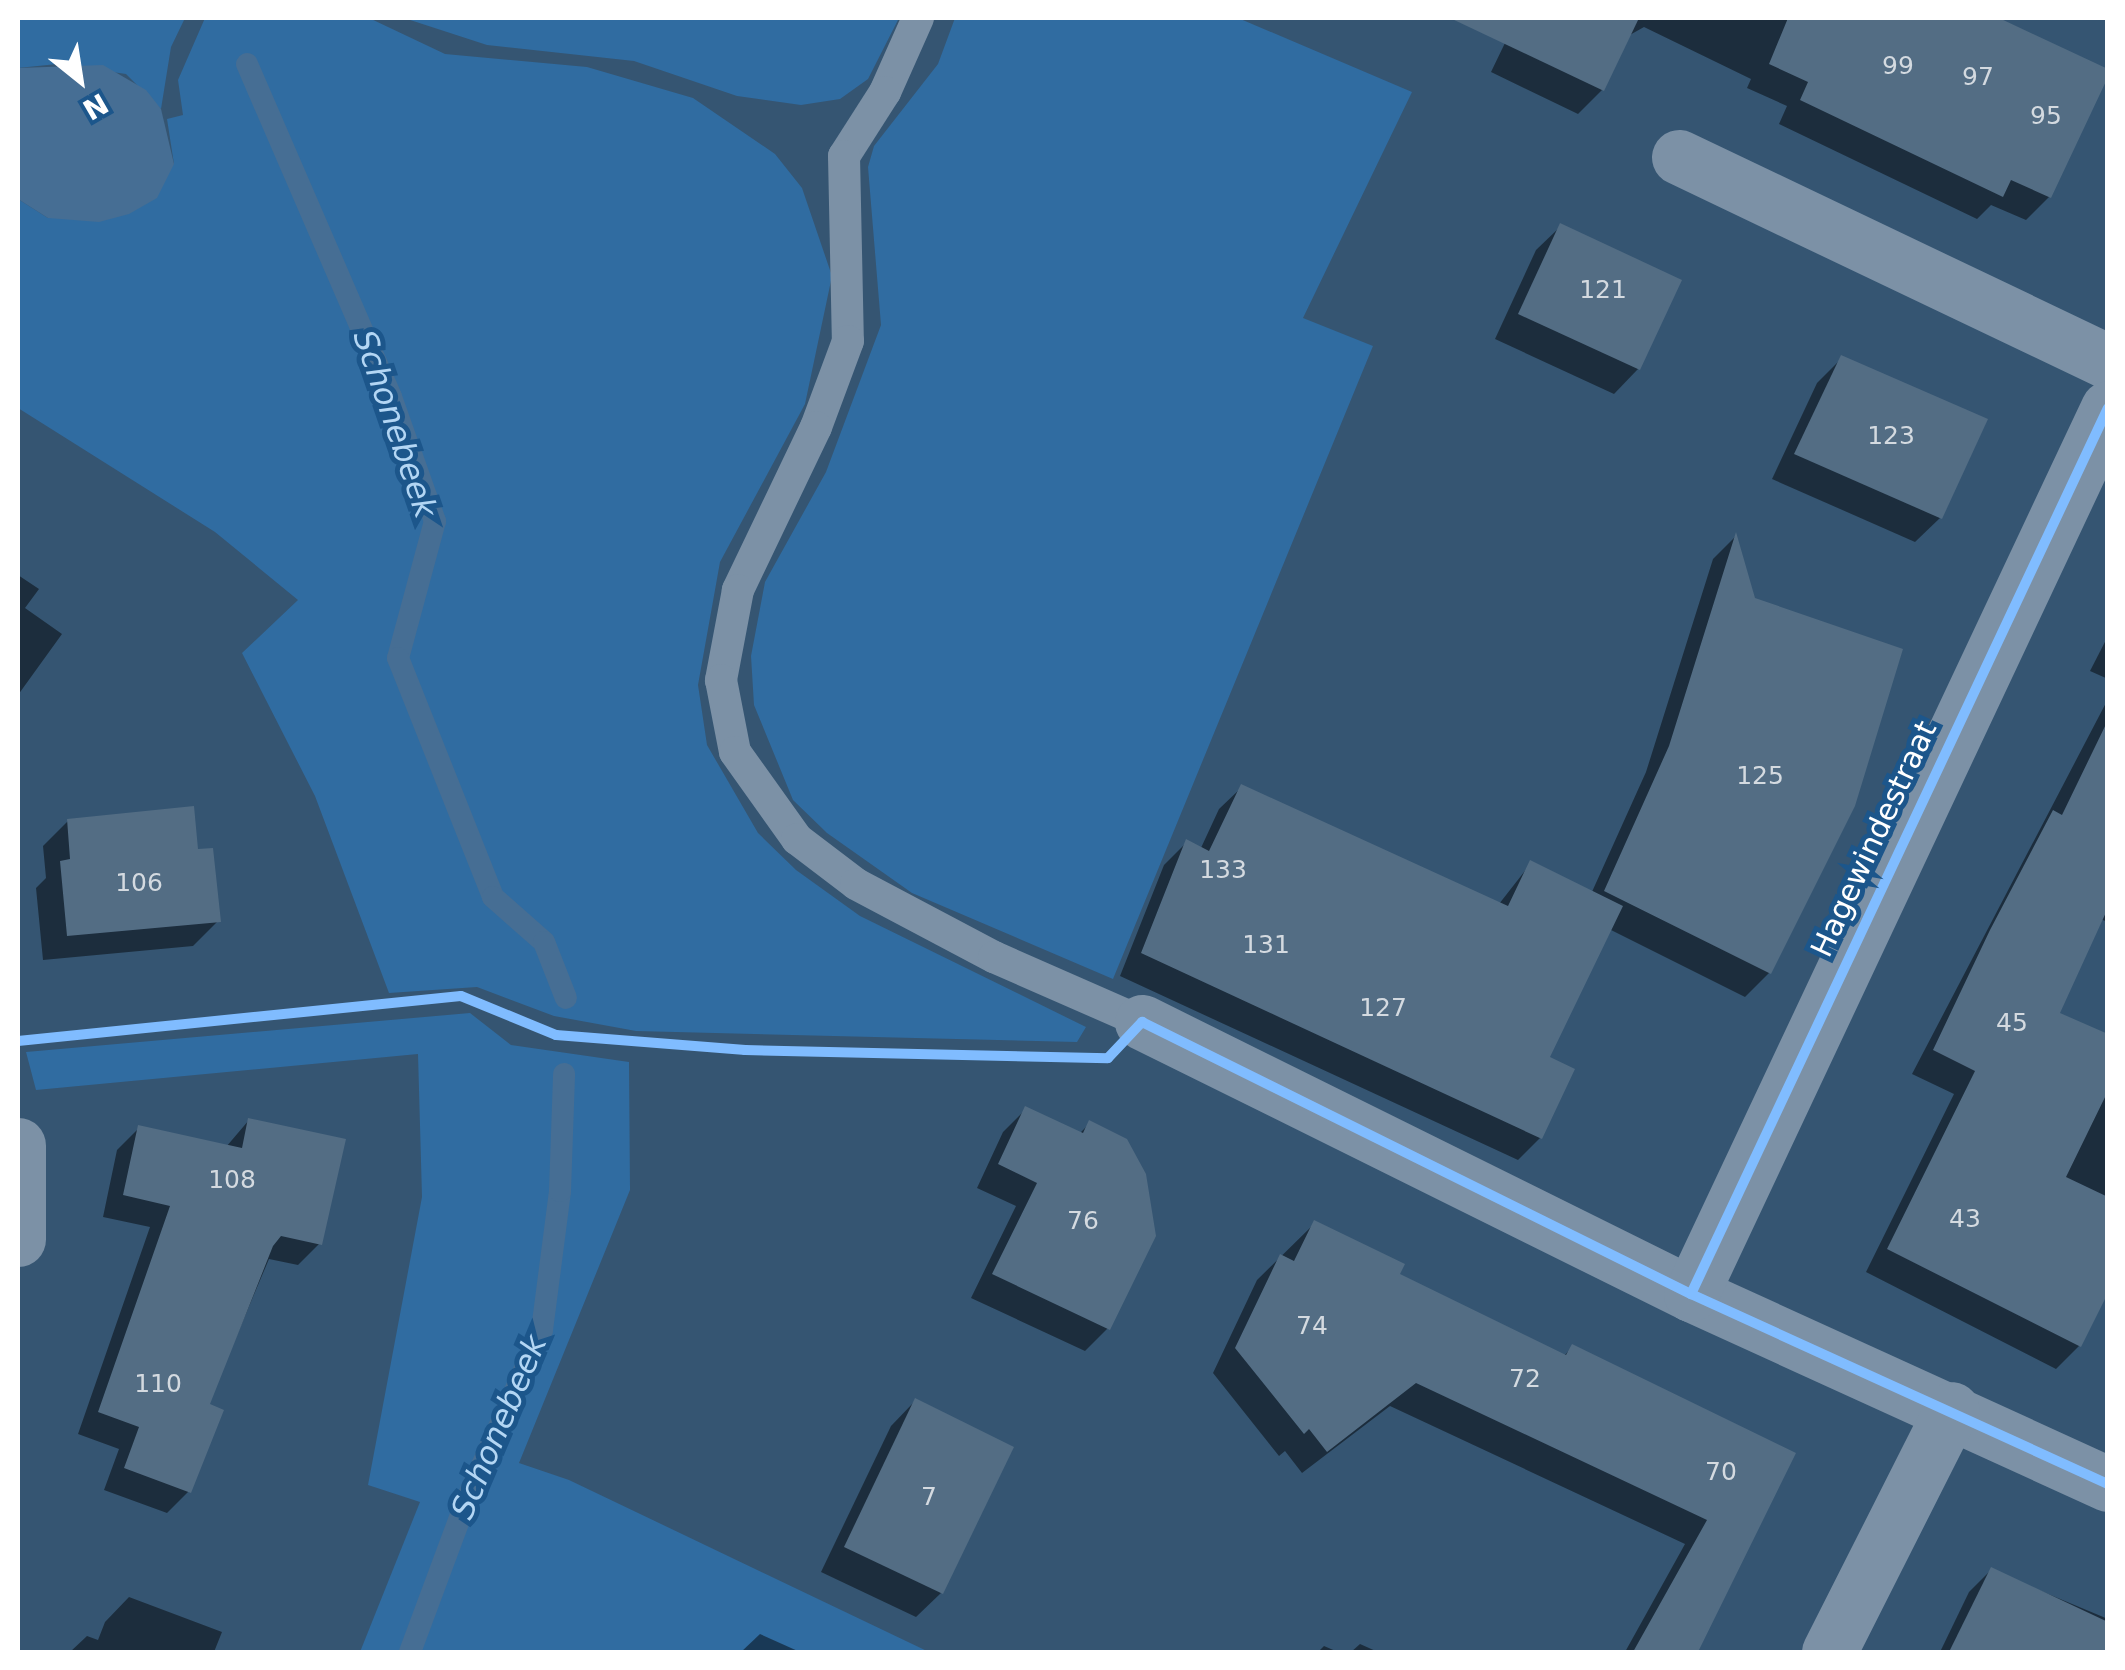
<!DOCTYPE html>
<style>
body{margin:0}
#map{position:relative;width:2125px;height:1670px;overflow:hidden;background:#355572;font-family:"DejaVu Sans",sans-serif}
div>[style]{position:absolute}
.green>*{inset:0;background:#306ca1}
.water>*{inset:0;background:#466e94}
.shadow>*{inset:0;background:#0007}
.stream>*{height:22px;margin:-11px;padding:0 11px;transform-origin:11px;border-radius:11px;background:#466e94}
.building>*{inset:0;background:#536d84}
.service>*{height:32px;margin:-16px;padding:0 16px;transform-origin:16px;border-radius:16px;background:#7c91a6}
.minor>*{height:55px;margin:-27.5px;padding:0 27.5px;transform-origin:27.5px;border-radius:27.5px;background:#7c91a6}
.cycleway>*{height:10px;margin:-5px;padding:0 5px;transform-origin:5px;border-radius:5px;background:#80bcff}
span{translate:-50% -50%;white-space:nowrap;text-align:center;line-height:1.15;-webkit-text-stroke:10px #1c568b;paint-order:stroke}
.number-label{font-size:25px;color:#d4dae0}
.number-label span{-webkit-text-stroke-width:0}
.street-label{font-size:30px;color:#fff}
.water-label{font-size:32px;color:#b3d6f4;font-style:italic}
.frame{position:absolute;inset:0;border:20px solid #fff;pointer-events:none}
.north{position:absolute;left:30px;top:30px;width:100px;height:100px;-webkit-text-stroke:8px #1c568b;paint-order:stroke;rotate:150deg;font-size:28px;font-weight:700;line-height:40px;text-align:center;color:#fff}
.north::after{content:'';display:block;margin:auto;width:35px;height:45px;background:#fff;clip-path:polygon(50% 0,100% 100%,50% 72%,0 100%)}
</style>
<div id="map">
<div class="green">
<div style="clip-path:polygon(18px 18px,185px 18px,171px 47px,161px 109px,126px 74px,57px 64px,18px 68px)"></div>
<div style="clip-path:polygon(205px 18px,369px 18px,445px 54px,587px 67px,693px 98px,775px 154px,802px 188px,832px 276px,805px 404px,720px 562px,698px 685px,707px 745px,758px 833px,796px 870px,860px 916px,1086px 1027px,1077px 1042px,636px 1031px,554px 1016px,477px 987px,389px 993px,315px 796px,242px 653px,298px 600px,215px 532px,18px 408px,18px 199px,48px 218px,174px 164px,167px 119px,183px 115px,178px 80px)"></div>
<div style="clip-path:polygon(404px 18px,899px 18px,868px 79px,840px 99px,801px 105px,737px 96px,634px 61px,487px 45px)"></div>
<div style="clip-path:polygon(955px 18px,1238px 18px,1412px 92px,1303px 318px,1373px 346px,1113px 979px,912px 893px,827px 833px,793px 800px,754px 705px,751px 656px,765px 582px,826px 472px,881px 325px,868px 167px,874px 146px,938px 64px)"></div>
<div style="clip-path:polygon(470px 1013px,511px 1045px,629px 1062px,630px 1190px,519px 1463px,569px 1480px,929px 1652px,360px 1652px,420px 1502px,368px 1485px,422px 1197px,418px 1054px,36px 1090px,26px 1052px)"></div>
</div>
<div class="water">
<div style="clip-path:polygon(103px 65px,146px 90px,161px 109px,174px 164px,157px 198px,129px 214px,99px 222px,48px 218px,18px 199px,18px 68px)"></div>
</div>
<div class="shadow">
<div style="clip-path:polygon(1517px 18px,1936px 18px,1950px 24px,1957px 18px,1994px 18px,2107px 72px,2049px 197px,2026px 220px,1991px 205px,1977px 219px,1779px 124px,1787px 106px,1747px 88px,1751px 79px,1644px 27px,1628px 36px,1602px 90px,1578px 114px,1491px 72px)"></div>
<div style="clip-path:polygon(1561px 226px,1638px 369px,1614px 394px,1495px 339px,1536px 250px)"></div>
<div style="clip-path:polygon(1842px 358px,1940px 518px,1915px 542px,1772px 479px,1817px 383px)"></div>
<div style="clip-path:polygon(1735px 537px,1753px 600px,1852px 805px,1769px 973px,1745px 997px,1609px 929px,1546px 1058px,1540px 1138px,1518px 1160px,1120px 976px,1164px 865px,1187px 842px,1200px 850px,1219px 809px,1242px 787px,1499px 904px,1531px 863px,1591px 894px,1646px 772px,1713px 559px)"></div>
<div style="clip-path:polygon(18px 575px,39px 589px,25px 608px,62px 634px,18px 695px)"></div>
<div style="clip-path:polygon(2108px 636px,2108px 679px,2090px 671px)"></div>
<div style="clip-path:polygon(2108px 699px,2108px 922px,2100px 919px,2057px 1014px,2108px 1037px,2108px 1281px,2079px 1346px,2056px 1369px,1866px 1272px,1954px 1094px,1912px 1074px)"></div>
<div style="clip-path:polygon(68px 821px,196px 852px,218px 921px,193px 946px,43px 960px,36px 888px,46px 878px,43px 846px)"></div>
<div style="clip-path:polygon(1026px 1109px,1079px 1134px,1090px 1123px,1108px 1328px,1085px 1351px,971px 1298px,1016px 1206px,977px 1188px,1003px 1132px)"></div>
<div style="clip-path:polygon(249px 1120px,320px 1243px,298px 1265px,269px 1259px,207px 1406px,189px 1491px,167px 1513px,104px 1490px,119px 1449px,78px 1434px,150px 1227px,103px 1217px,117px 1150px,139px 1128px,226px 1147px)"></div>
<div style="clip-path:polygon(1315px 1223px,1397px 1275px,1564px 1356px,1572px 1347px,1793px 1454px,1695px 1652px,1625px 1652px,1685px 1544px,1390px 1406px,1302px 1473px,1285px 1451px,1279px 1456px,1213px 1373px,1257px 1280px)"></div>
<div style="clip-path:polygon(915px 1401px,941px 1593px,916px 1617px,821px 1572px,891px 1426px)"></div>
<div style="clip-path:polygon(1991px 1570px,2108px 1619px,2108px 1652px,1940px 1652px,1969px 1592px)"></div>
<div style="clip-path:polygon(129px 1597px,222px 1632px,214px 1652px,70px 1652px,87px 1636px,98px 1640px,105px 1622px)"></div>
<div style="clip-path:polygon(760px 1634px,800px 1652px,741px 1652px)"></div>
<div style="clip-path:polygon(1360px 1644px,1378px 1652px,1351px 1652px)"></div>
<div style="clip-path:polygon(1324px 1646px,1338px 1652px,1318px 1652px)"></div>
</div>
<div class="stream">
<div style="left:247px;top:64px;width:363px;rotate:66.6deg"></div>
<div style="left:391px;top:397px;width:132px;rotate:70.5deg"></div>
<div style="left:435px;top:521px;width:142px;rotate:105.1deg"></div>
<div style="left:398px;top:658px;width:257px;rotate:68.3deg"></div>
<div style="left:493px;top:897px;width:68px;rotate:41.4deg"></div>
<div style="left:544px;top:942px;width:60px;rotate:68.6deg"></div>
<div style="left:410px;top:1652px;width:158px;rotate:-69.6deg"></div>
<div style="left:465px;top:1504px;width:190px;rotate:-66.1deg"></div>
<div style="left:542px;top:1330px;width:140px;rotate:-82.6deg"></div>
<div style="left:560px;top:1191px;width:117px;rotate:-88deg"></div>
</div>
<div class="building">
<div style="clip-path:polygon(1450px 18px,1639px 18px,1604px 91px)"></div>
<div style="clip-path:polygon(1788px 18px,1999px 18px,2108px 69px,2108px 77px,2051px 198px,2011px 180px,2003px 197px,1800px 100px,1808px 82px,1769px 64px)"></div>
<div style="clip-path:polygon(1560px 223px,1682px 280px,1640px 370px,1518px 314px)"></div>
<div style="clip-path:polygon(1841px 355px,1988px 419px,1942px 519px,1794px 454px)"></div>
<div style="clip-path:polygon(1736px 532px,1755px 598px,1903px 649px,1855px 806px,1771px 974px,1604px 891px,1669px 746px)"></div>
<div style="clip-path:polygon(2108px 720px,2108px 908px,2060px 1013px,2108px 1034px,2108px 1091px,2066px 1177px,2108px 1197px,2108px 1293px,2081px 1347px,1887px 1249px,1975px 1071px,1933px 1050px,1990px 930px,2053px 810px,2062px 815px)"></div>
<div style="clip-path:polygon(1241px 784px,1508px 906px,1530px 860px,1623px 906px,1550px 1057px,1575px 1069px,1542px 1139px,1141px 953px,1186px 839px,1209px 851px)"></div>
<div style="clip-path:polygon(194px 806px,198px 849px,213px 848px,221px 922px,67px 936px,60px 861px,70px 859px,67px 819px)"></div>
<div style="clip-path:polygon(1025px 1106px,1083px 1133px,1089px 1120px,1127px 1139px,1146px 1174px,1156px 1236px,1110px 1330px,992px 1274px,1037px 1183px,998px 1164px)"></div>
<div style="clip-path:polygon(248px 1118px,346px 1139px,322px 1245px,281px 1236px,273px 1246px,210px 1404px,224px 1410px,191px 1493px,124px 1468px,139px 1427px,98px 1412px,170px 1206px,123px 1195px,138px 1125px,242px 1148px)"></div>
<div style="clip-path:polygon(1314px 1220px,1405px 1264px,1400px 1274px,1566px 1355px,1572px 1344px,1796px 1453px,1698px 1652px,1633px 1652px,1707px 1520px,1416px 1383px,1327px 1452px,1309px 1429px,1304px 1434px,1235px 1348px,1280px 1254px,1294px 1261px)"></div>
<div style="clip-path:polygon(915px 1398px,1014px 1447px,943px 1594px,844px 1547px)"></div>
<div style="clip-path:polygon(1991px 1567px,2108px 1622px,2108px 1652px,1949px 1652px)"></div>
</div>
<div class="service">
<div style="left:918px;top:18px;width:81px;rotate:114deg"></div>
<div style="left:885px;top:92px;width:76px;rotate:122.6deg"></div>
<div style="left:844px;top:156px;width:185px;rotate:88.8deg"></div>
<div style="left:848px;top:341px;width:92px;rotate:110.4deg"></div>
<div style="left:816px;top:427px;width:181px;rotate:115.6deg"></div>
<div style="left:738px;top:590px;width:92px;rotate:100.7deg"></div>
<div style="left:721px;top:680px;width:73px;rotate:79deg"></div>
<div style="left:735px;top:752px;width:107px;rotate:54.5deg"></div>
<div style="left:797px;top:839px;width:74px;rotate:37.3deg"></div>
<div style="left:856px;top:884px;width:156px;rotate:27.9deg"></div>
<div style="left:994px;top:957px;width:162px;rotate:23.7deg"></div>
</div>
<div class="minor">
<div style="left:1679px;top:157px;width:475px;rotate:25.5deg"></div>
<div style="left:1142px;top:1022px;width:613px;rotate:26.36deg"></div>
<div style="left:1691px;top:1294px;width:458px;rotate:24.5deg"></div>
<div style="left:18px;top:1145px;width:94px;rotate:90deg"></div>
<div style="left:1691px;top:1294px;width:979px;rotate:-64.8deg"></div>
<div style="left:1829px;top:1652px;width:272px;rotate:-63.2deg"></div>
</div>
<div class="cycleway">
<div style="left:18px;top:1041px;width:445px;rotate:-5.8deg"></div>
<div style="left:461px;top:996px;width:103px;rotate:22.3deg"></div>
<div style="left:556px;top:1035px;width:190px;rotate:4.5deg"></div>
<div style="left:745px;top:1050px;width:363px;rotate:1.3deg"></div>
<div style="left:1108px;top:1058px;width:50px;rotate:-46.6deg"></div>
<div style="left:1142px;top:1022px;width:613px;rotate:26.36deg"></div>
<div style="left:1691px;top:1294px;width:458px;rotate:24.5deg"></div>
<div style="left:1691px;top:1294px;width:979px;rotate:-64.8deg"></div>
</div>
<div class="number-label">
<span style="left:1898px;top:66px">99</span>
<span style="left:1978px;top:77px">97</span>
<span style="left:2046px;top:116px">95</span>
<span style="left:1603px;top:290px">121</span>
<span style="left:1891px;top:436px">123</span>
<span style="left:1760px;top:776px">125</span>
<span style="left:1223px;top:870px">133</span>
<span style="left:139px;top:883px">106</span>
<span style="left:1266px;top:945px">131</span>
<span style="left:1383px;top:1008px">127</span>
<span style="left:2012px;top:1023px">45</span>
<span style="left:232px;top:1180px">108</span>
<span style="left:1965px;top:1219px">43</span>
<span style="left:1083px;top:1221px">76</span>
<span style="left:1312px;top:1326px">74</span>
<span style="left:1525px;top:1379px">72</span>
<span style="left:158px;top:1384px">110</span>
<span style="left:1721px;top:1472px">70</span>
<span style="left:929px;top:1497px">7</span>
</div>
<div class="street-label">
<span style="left:1874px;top:839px;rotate:-65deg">Hagewindestraat</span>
</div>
<div class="water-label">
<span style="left:395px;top:424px;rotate:71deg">Schonebeek</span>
<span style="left:499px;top:1427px;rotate:-67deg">Schonebeek</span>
</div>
<div class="frame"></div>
<div class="north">N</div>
</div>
